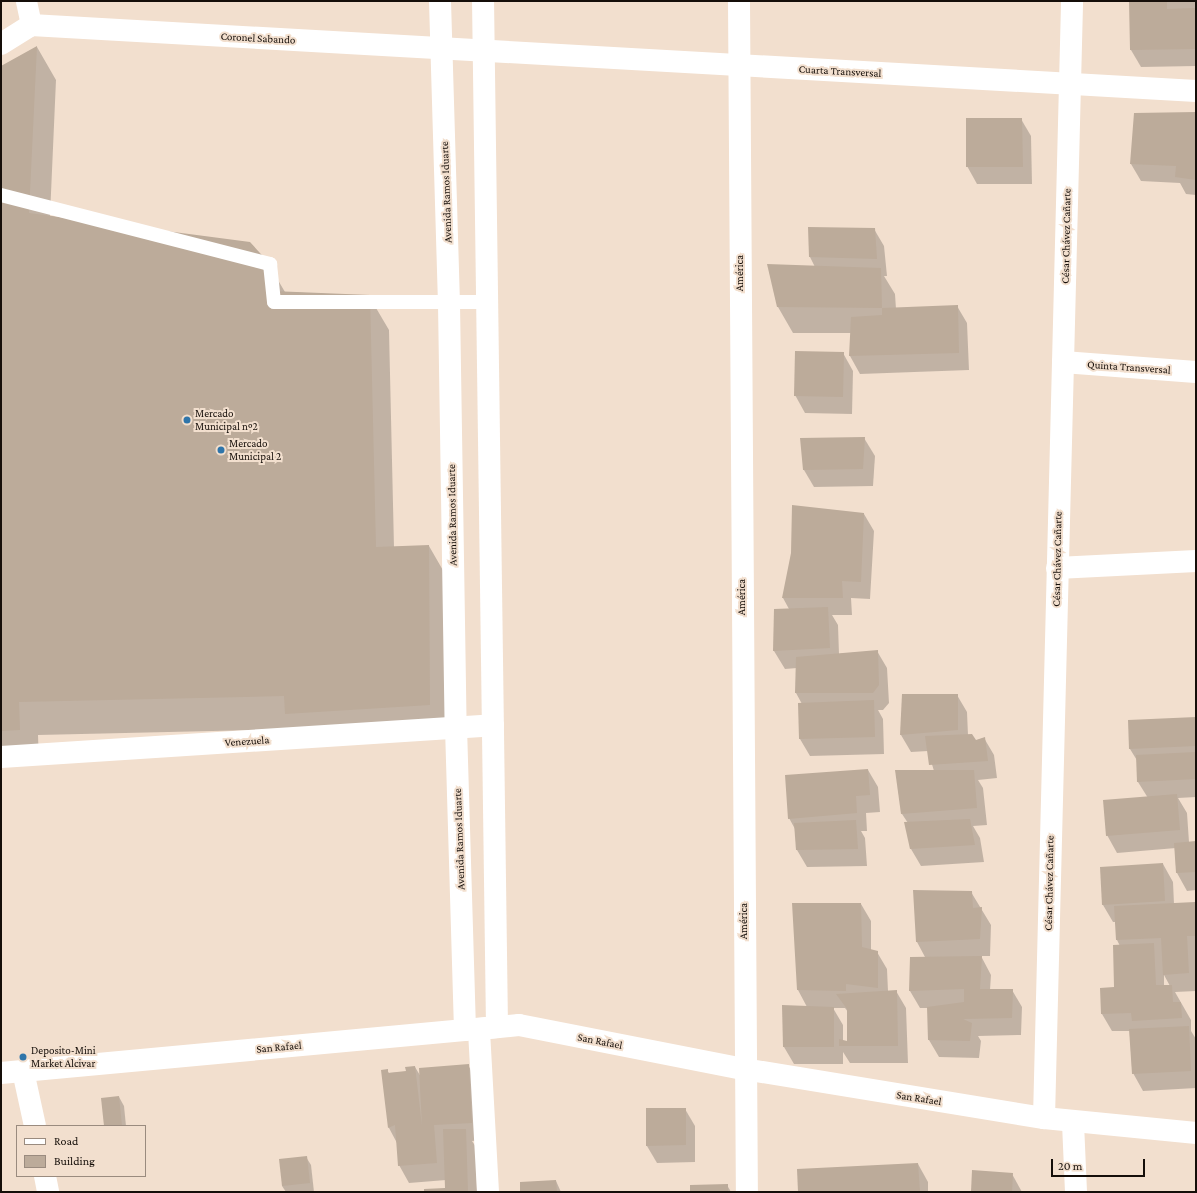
<!DOCTYPE html>
<meta charset="utf-8">
<style>
body{margin:0}
#map{position:relative;width:1197px;height:1193px;overflow:hidden;background:#f2dfce;font-family:"Crimson Pro",serif}
div>[style]{position:absolute}
.shadow>*{inset:0;background:#0003}
.building>*{inset:0;background:#bcab9a}
.service>*{height:14px;margin:-7px;padding:0 7px;transform-origin:7px;border-radius:7px;background:#fff}
.pedestrian>*{height:21px;margin:-10.5px;padding:0 10.5px;transform-origin:10.5px;border-radius:10.5px;background:#fff}
.minor>*{height:22px;margin:-11px;padding:0 11px;transform-origin:11px;border-radius:11px;background:#fff}
.dots>*{width:11px;height:11px;translate:-50% -50%;box-sizing:border-box;border:2px solid #f2dfce;border-radius:50%}
span{translate:-50% -50%;white-space:nowrap;text-align:center;line-height:1.15;-webkit-text-stroke:4px #f2dfce;paint-order:stroke}
.street-label{font-size:11px;color:#150e09}
.poi-label{font-size:11px;color:#150e09}
.left{translate:0 -50%;text-align:left}
.frame{position:absolute;inset:0;border:2px solid #150e09;pointer-events:none}
.legend{position:absolute;left:16px;top:1125px;width:130px;height:52px;box-sizing:border-box;background:#f2dfce;border:1px solid #9a8b7f;margin:0;padding:5px 7px;list-style:none;font-size:12px;color:#150e09}
.legend li{display:flex;align-items:center;gap:8px;height:20px}
.legend b{width:20px;border:1px solid #9a8b7f}
.scale{position:absolute;left:1051px;top:1159px;width:94px;height:18px;box-sizing:border-box;border:2px solid #150e09;border-top:0;padding-left:5px;font-size:12px;line-height:14px;white-space:nowrap;color:#150e09;-webkit-text-stroke:3px #f2dfce;paint-order:stroke}
</style>
<div id="map">
<div class="shadow">
<div style="clip-path:polygon(1130px 1px,1196px 1px,1196px 66px,1141px 67px,1131px 50px)"></div>
<div style="clip-path:polygon(37px 47px,56px 80px,50px 216px,269px 265px,285px 292px,369px 296px,389px 330px,394px 547px,429px 546px,448px 579px,449px 738px,295px 729px,38px 735px,39px 763px,1px 766px,1px 67px)"></div>
<div style="clip-path:polygon(1196px 113px,1196px 195px,1186px 194px,1180px 183px,1141px 181px,1131px 164px)"></div>
<div style="clip-path:polygon(1021px 119px,1031px 136px,1032px 184px,977px 184px,967px 166px)"></div>
<div style="clip-path:polygon(1196px 200px,1196px 231px,1195px 230px)"></div>
<div style="clip-path:polygon(809px 228px,874px 229px,884px 246px,887px 276px,884px 276px,895px 294px,896px 309px,957px 306px,967px 323px,969px 370px,860px 374px,850px 356px,851px 333px,793px 333px,778px 307px,815px 267px,810px 257px)"></div>
<div style="clip-path:polygon(843px 353px,853px 371px,852px 414px,805px 413px,795px 395px)"></div>
<div style="clip-path:polygon(864px 438px,875px 456px,873px 486px,814px 487px,804px 470px)"></div>
<div style="clip-path:polygon(864px 514px,874px 531px,870px 599px,851px 598px,852px 615px,832px 615px,838px 625px,839px 654px,877px 651px,887px 668px,889px 703px,883px 710px,878px 710px,883px 719px,884px 754px,810px 756px,800px 739px,802px 704px,796px 693px,797px 668px,785px 669px,774px 651px,775px 610px,789px 609px,783px 598px,792px 553px)"></div>
<div style="clip-path:polygon(903px 695px,957px 695px,967px 712px,968px 735px,975px 741px,984px 738px,994px 755px,997px 778px,978px 780px,983px 788px,987px 825px,973px 826px,980px 838px,984px 862px,921px 866px,911px 849px,908px 823px,902px 814px,934px 771px,928px 751px,911px 752px,901px 735px)"></div>
<div style="clip-path:polygon(1196px 718px,1196px 797px,1178px 798px,1187px 813px,1189px 842px,1196px 842px,1196px 890px,1187px 891px,1177px 873px,1176px 848px,1117px 853px,1107px 835px,1148px 798px,1138px 782px,1138px 762px,1130px 749px,1129px 721px)"></div>
<div style="clip-path:polygon(868px 770px,878px 787px,880px 812px,866px 813px,867px 831px,861px 831px,865px 838px,867px 866px,807px 867px,797px 850px,795px 829px,789px 818px)"></div>
<div style="clip-path:polygon(evenodd,1163px 864px,1173px 882px,1174px 904px,1194px 903px,1196px 906px,1196px 991px,1175px 992px,1191px 1020px,1191px 1031px,1196px 1039px,1196px 1088px,1143px 1091px,1133px 1073px,1131px 1031px,1112px 1031px,1102px 1014px,1115px 988px,1120px 946px,1117px 940px,1116px 922px,1113px 922px,1103px 905px,1101px 868px,1163px 864px,1164px 975px,1170px 986px,1164px 986px,1164px 975px)"></div>
<div style="clip-path:polygon(914px 891px,971px 892px,991px 925px,990px 956px,981px 956px,991px 975px,990px 990px,1012px 990px,1022px 1007px,1021px 1035px,978px 1036px,981px 1041px,979px 1058px,939px 1057px,929px 1040px,928px 1008px,920px 1008px,910px 991px,925px 957px,917px 942px)"></div>
<div style="clip-path:polygon(evenodd,793px 904px,861px 904px,871px 921px,871px 950px,877px 952px,887px 969px,888px 991px,896px 991px,906px 1008px,908px 1063px,850px 1063px,843px 1052px,843px 1064px,794px 1064px,784px 1047px,807px 1007px,798px 990px,793px 904px,833px 1008px,845px 1008px,848px 1012px,848px 1042px,843px 1041px,843px 1025px,833px 1008px)"></div>
<div style="clip-path:polygon(468px 1065px,478px 1083px,482px 1140px,472px 1141px,476px 1147px,477px 1192px,425px 1192px,446px 1189px,446px 1180px,409px 1183px,399px 1165px,397px 1143px,389px 1128px,383px 1071px,387px 1070px,389px 1073px,407px 1072px,415px 1067px,421px 1077px)"></div>
<div style="clip-path:polygon(119px 1097px,124px 1106px,126px 1126px,105px 1126px)"></div>
<div style="clip-path:polygon(685px 1109px,695px 1126px,695px 1162px,657px 1163px,647px 1146px)"></div>
<div style="clip-path:polygon(306px 1157px,311px 1165px,314px 1192px,286px 1192px,282px 1186px)"></div>
<div style="clip-path:polygon(918px 1164px,928px 1182px,928px 1192px,799px 1192px)"></div>
<div style="clip-path:polygon(1012px 1174px,1022px 1192px,972px 1192px)"></div>
<div style="clip-path:polygon(556px 1181px,561px 1192px,521px 1192px)"></div>
<div style="clip-path:polygon(727px 1185px,731px 1192px,691px 1192px)"></div>
</div>
<div class="building">
<div style="clip-path:polygon(1129px 1px,1167px 1px,1167px 9px,1195px 8px,1195px 49px,1130px 50px)"></div>
<div style="clip-path:polygon(37px 46px,29px 213px,250px 242px,270px 264px,272px 291px,370px 295px,376px 547px,429px 545px,430px 705px,285px 714px,284px 696px,19px 702px,20px 730px,1px 731px,1px 66px)"></div>
<div style="clip-path:polygon(1196px 112px,1196px 180px,1175px 177px,1176px 166px,1130px 164px,1134px 113px)"></div>
<div style="clip-path:polygon(966px 118px,1022px 118px,1023px 167px,966px 167px)"></div>
<div style="clip-path:polygon(808px 227px,875px 228px,877px 259px,809px 257px)"></div>
<div style="clip-path:polygon(767px 264px,881px 268px,882px 308px,777px 307px)"></div>
<div style="clip-path:polygon(958px 305px,959px 353px,849px 356px,851px 317px,882px 315px,882px 308px)"></div>
<div style="clip-path:polygon(795px 351px,844px 352px,843px 397px,794px 396px)"></div>
<div style="clip-path:polygon(865px 437px,863px 469px,803px 470px,800px 438px)"></div>
<div style="clip-path:polygon(792px 505px,864px 513px,861px 582px,842px 581px,843px 598px,782px 598px,791px 553px)"></div>
<div style="clip-path:polygon(828px 607px,830px 648px,773px 651px,774px 609px)"></div>
<div style="clip-path:polygon(878px 650px,879px 685px,873px 693px,795px 693px,796px 657px)"></div>
<div style="clip-path:polygon(902px 694px,958px 694px,958px 730px,900px 735px)"></div>
<div style="clip-path:polygon(874px 700px,875px 737px,799px 739px,798px 703px)"></div>
<div style="clip-path:polygon(1196px 717px,1196px 746px,1129px 749px,1128px 720px)"></div>
<div style="clip-path:polygon(972px 734px,976px 740px,985px 737px,988px 761px,929px 765px,925px 736px)"></div>
<div style="clip-path:polygon(1195px 752px,1196px 779px,1137px 782px,1136px 755px)"></div>
<div style="clip-path:polygon(868px 769px,870px 795px,856px 796px,857px 813px,788px 819px,785px 775px)"></div>
<div style="clip-path:polygon(895px 770px,974px 770px,977px 808px,901px 814px)"></div>
<div style="clip-path:polygon(1177px 794px,1180px 830px,1106px 836px,1103px 800px)"></div>
<div style="clip-path:polygon(970px 819px,975px 845px,910px 849px,904px 822px)"></div>
<div style="clip-path:polygon(856px 820px,858px 849px,796px 850px,794px 823px)"></div>
<div style="clip-path:polygon(1196px 841px,1196px 872px,1176px 873px,1174px 843px)"></div>
<div style="clip-path:polygon(1163px 863px,1165px 901px,1102px 905px,1100px 867px)"></div>
<div style="clip-path:polygon(913px 890px,972px 891px,973px 908px,982px 907px,980px 939px,916px 942px)"></div>
<div style="clip-path:polygon(1195px 902px,1196px 936px,1187px 936px,1189px 973px,1163px 975px,1161px 938px,1116px 940px,1114px 906px)"></div>
<div style="clip-path:polygon(792px 903px,861px 903px,862px 947px,878px 951px,878px 988px,846px 984px,846px 991px,797px 990px)"></div>
<div style="clip-path:polygon(1154px 943px,1156px 985px,1172px 985px,1173px 1002px,1181px 1002px,1182px 1018px,1132px 1021px,1131px 1013px,1101px 1014px,1100px 988px,1114px 987px,1113px 945px)"></div>
<div style="clip-path:polygon(982px 956px,980px 989px,1013px 989px,1012px 1018px,963px 1019px,972px 1023px,970px 1041px,928px 1040px,927px 1007px,964px 1002px,964px 989px,909px 991px,910px 957px)"></div>
<div style="clip-path:polygon(897px 990px,898px 1046px,839px 1046px,839px 1039px,847px 1041px,847px 1009px,836px 994px)"></div>
<div style="clip-path:polygon(782px 1005px,834px 1007px,834px 1047px,783px 1047px)"></div>
<div style="clip-path:polygon(1189px 1026px,1191px 1071px,1132px 1074px,1129px 1029px)"></div>
<div style="clip-path:polygon(469px 1064px,472px 1123px,434px 1125px,437px 1163px,398px 1166px,395px 1125px,388px 1128px,381px 1070px,388px 1069px,388px 1073px,406px 1071px,405px 1067px,415px 1066px,422px 1126px,419px 1068px)"></div>
<div style="clip-path:polygon(119px 1096px,122px 1126px,104px 1126px,101px 1098px)"></div>
<div style="clip-path:polygon(646px 1108px,686px 1108px,686px 1145px,646px 1146px)"></div>
<div style="clip-path:polygon(443px 1129px,466px 1129px,468px 1192px,424px 1192px,424px 1189px,445px 1188px)"></div>
<div style="clip-path:polygon(307px 1156px,310px 1183px,282px 1186px,279px 1159px)"></div>
<div style="clip-path:polygon(918px 1163px,920px 1192px,798px 1192px,797px 1169px)"></div>
<div style="clip-path:polygon(972px 1170px,1013px 1173px,1012px 1192px,971px 1192px)"></div>
<div style="clip-path:polygon(556px 1180px,557px 1192px,520px 1192px,520px 1182px)"></div>
<div style="clip-path:polygon(728px 1184px,728px 1192px,690px 1192px,690px 1185px)"></div>
</div>
<div class="service">
<div style="left:1px;top:195px;width:278px;rotate:14.4deg"></div>
<div style="left:270px;top:264px;width:38px;rotate:84deg"></div>
<div style="left:274px;top:302px;width:213px"></div>
</div>
<div class="pedestrian">
<div style="left:26px;top:1px;width:25px;rotate:78deg"></div>
</div>
<div class="minor">
<div style="left:440px;top:1px;width:303px;rotate:88.3deg"></div>
<div style="left:449px;top:304px;width:423px;rotate:89.1deg"></div>
<div style="left:456px;top:727px;width:303px;rotate:88.3deg"></div>
<div style="left:739px;top:1px;width:1191px;rotate:89.62deg"></div>
<div style="left:1px;top:44px;width:36px;rotate:-32deg"></div>
<div style="left:31px;top:25px;width:1167px;rotate:3.24deg"></div>
<div style="left:1063px;top:362px;width:133px;rotate:4.3deg"></div>
<div style="left:1057px;top:568px;width:139px;rotate:-2.9deg"></div>
<div style="left:1px;top:757px;width:493px;rotate:-3.7deg"></div>
<div style="left:23px;top:1071px;width:56px;rotate:77.7deg"></div>
<div style="left:1px;top:1073px;width:498px;rotate:-5.3deg"></div>
<div style="left:497px;top:1027px;width:1026px;rotate:-90.78deg"></div>
<div style="left:1044px;top:1118px;width:1117px;rotate:-88.56deg"></div>
<div style="left:1073px;top:1123px;width:69px;rotate:87.5deg"></div>
<div style="left:45px;top:1176px;width:16px;rotate:79deg"></div>
<div style="left:488px;top:1192px;width:163px;rotate:-93.2deg"></div>
<div style="left:479px;top:1029px;width:40px;rotate:-5.7deg"></div>
<div style="left:519px;top:1025px;width:229px;rotate:11.1deg"></div>
<div style="left:744px;top:1069px;width:304px;rotate:9.3deg"></div>
<div style="left:1044px;top:1118px;width:153px;rotate:5.6deg"></div>
</div>
<div class="dots">
<div style="left:187px;top:420px;background:#2f75aa"></div>
<div style="left:221px;top:450px;background:#2f75aa"></div>
<div style="left:23px;top:1057px;background:#2f75aa"></div>
</div>
<div class="street-label">
<span style="left:258px;top:38px;rotate:3deg">Coronel Sabando</span>
<span style="left:840px;top:71px;rotate:3deg">Cuarta Transversal</span>
<span style="left:446px;top:192px;rotate:-92deg">Avenida Ramos Iduarte</span>
<span style="left:1066px;top:236px;rotate:-89deg">César Chávez Cañarte</span>
<span style="left:739px;top:273px;rotate:-90deg">América</span>
<span style="left:1129px;top:367px;rotate:4deg">Quinta Transversal</span>
<span style="left:452px;top:515px;rotate:-91deg">Avenida Ramos Iduarte</span>
<span style="left:1057px;top:559px;rotate:-89deg">César Chávez Cañarte</span>
<span style="left:741px;top:597px;rotate:-90deg">América</span>
<span style="left:247px;top:741px;rotate:-4deg">Venezuela</span>
<span style="left:459px;top:839px;rotate:-92deg">Avenida Ramos Iduarte</span>
<span style="left:1049px;top:883px;rotate:-89deg">César Chávez Cañarte</span>
<span style="left:743px;top:921px;rotate:-90deg">América</span>
<span style="left:600px;top:1041px;rotate:11deg">San Rafael</span>
<span style="left:279px;top:1047px;rotate:-5deg">San Rafael</span>
<span style="left:919px;top:1098px;rotate:9deg">San Rafael</span>
</div>
<div class="poi-label">
<span class="left" style="left:195px;top:420px">Mercado<br>Municipal nº2</span>
<span class="left" style="left:229px;top:450px">Mercado<br>Municipal 2</span>
<span class="left" style="left:31px;top:1057px">Deposito-Mini<br>Market Alcivar</span>
</div>
<div class="frame"></div>
<ul class="legend">
<li><b style="height:5px;background:#fff"></b>Road</li>
<li><b style="height:11px;background:#bcab9a"></b>Building</li>
</ul>
<div class="scale">20 m</div>
</div>
